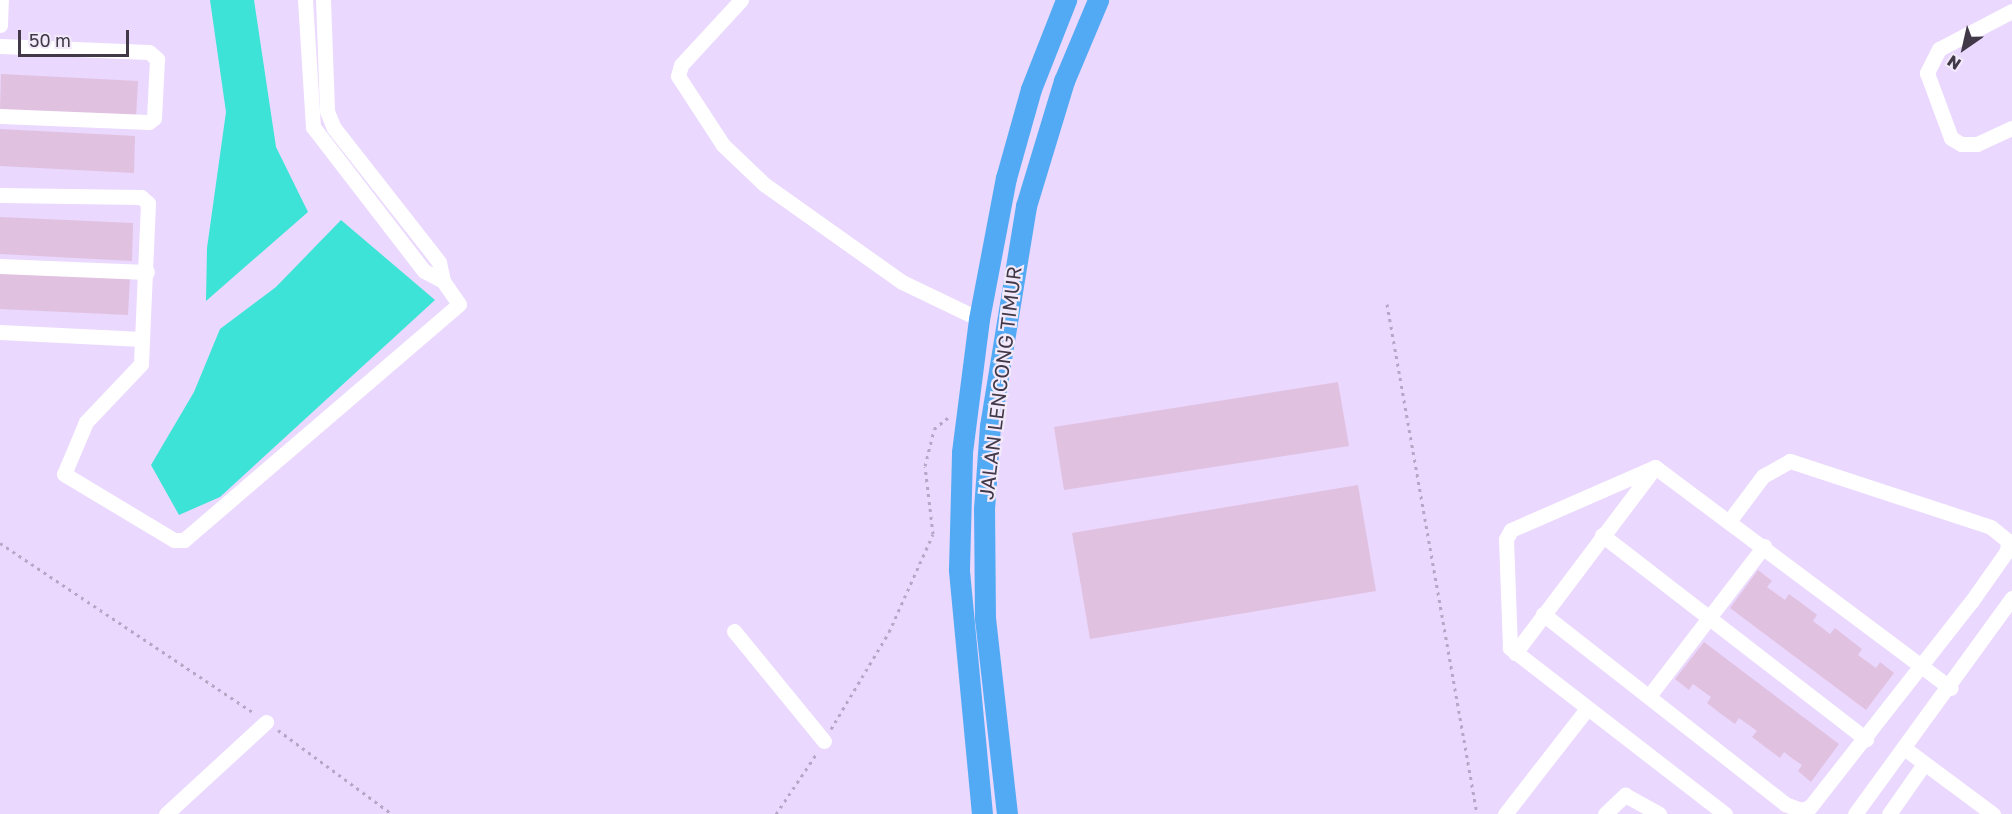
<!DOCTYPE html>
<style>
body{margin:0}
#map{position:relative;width:2012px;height:814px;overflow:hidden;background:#ead8fe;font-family:"Golos Text",sans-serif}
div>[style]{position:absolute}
.water>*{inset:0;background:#3ce3d6}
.building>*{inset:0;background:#e1c1e0}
.path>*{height:3px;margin-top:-1.5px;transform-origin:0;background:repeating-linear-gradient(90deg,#b6a7c6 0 3px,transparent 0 7.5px)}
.minor>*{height:15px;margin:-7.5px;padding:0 7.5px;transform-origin:7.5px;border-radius:7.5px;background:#fff}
.highway>*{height:21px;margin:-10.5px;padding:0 10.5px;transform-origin:10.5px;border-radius:10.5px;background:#53aaf4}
span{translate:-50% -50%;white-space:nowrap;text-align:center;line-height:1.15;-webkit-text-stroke:4.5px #f2eafa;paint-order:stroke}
.street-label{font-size:20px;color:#413948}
.north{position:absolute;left:1934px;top:18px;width:60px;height:60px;-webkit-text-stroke:4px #f2eafa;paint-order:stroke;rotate:214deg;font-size:16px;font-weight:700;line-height:24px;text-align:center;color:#413948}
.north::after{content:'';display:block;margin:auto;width:21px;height:27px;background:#413948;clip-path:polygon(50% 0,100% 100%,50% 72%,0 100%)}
.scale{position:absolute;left:18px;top:30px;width:111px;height:27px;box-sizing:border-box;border:3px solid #413948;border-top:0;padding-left:8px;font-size:18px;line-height:21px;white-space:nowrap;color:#413948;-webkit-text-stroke:4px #f2eafa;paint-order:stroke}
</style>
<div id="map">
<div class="water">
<div style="clip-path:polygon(210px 0,254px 0,276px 147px,308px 212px,206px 301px,207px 248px,226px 112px)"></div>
<div style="clip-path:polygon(341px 220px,435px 300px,220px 497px,179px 515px,151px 465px,194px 392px,220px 329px,276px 287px)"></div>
</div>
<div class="building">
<div style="clip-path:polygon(1px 74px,138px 81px,136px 118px,0 111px)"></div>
<div style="clip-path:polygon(0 129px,135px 136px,134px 173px,0 166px)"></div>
<div style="clip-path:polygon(0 217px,133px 223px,132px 261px,0 254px)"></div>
<div style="clip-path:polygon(0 272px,130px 278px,128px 315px,0 309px)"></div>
<div style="clip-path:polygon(1338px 382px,1349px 446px,1064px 490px,1054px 427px)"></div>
<div style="clip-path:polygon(1358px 485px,1376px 591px,1090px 639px,1072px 533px)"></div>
<div style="clip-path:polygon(1758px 570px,1772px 581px,1767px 587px,1785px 600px,1789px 594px,1804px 605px,1817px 615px,1813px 621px,1830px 634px,1835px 628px,1849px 639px,1862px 649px,1858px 655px,1876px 668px,1880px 662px,1894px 673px,1866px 710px,1730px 608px)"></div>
<div style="clip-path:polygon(1704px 642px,1839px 744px,1811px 782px,1798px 771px,1802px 765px,1793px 759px,1784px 752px,1780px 758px,1752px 737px,1757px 731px,1739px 718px,1735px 724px,1721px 714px,1707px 703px,1711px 697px,1693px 684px,1689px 690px,1675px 679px)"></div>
</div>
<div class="path">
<div style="left:1387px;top:304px;width:518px;rotate:79.99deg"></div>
<div style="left:0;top:543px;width:307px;rotate:33.8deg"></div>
<div style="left:831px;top:729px;width:113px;rotate:-59.1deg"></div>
<div style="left:889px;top:632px;width:107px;rotate:-65.8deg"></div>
<div style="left:933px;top:534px;width:68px;rotate:-96.7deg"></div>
<div style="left:925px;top:466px;width:38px;rotate:-76deg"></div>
<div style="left:934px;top:429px;width:21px;rotate:-39deg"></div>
<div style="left:278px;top:730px;width:142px;rotate:36.4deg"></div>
<div style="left:776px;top:814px;width:73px;rotate:-56.1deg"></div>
</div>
<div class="minor">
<div style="left:323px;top:0;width:111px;rotate:87.9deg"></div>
<div style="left:327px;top:111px;width:18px;rotate:68deg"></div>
<div style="left:334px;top:128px;width:170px;rotate:51.9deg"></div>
<div style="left:439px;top:262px;width:19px;rotate:78deg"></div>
<div style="left:741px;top:0;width:88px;rotate:132.7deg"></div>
<div style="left:681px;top:65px;width:11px;rotate:105deg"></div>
<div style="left:678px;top:76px;width:82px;rotate:56.9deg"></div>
<div style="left:723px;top:145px;width:57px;rotate:43.6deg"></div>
<div style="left:764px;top:184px;width:169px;rotate:35.4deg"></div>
<div style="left:902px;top:282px;width:85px;rotate:25.7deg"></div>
<div style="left:2012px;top:11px;width:82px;rotate:152.5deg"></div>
<div style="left:1939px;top:49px;width:27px;rotate:117deg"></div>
<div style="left:1927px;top:73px;width:69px;rotate:69.7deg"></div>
<div style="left:1951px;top:138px;width:12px;rotate:31deg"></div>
<div style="left:1961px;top:144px;width:16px"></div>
<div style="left:1977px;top:144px;width:38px;rotate:-25deg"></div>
<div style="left:0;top:25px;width:25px;rotate:-88deg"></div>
<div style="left:0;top:46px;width:149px;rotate:2.3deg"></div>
<div style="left:149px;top:52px;width:11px;rotate:41deg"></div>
<div style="left:157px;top:59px;width:59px;rotate:92.9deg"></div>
<div style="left:154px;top:118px;width:6px;rotate:141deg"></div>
<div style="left:149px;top:122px;width:149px;rotate:-177.7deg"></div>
<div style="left:0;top:195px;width:141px;rotate:0.8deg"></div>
<div style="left:141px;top:197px;width:9px;rotate:41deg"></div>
<div style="left:148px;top:203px;width:161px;rotate:92.5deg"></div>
<div style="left:141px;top:364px;width:80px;rotate:133.5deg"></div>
<div style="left:86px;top:422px;width:56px;rotate:112.9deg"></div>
<div style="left:64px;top:474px;width:128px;rotate:31deg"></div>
<div style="left:174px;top:540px;width:10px"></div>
<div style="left:184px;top:540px;width:362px;rotate:-40.6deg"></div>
<div style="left:459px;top:304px;width:28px;rotate:-125deg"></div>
<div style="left:443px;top:281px;width:21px;rotate:-152deg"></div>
<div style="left:424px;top:271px;width:182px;rotate:-127.6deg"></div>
<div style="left:313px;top:127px;width:127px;rotate:-93.6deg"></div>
<div style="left:0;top:266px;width:147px;rotate:2.3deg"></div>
<div style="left:0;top:332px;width:142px;rotate:2.8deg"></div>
<div style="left:1602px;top:535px;width:334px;rotate:37.7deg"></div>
<div style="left:1543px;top:614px;width:308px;rotate:38.1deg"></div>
<div style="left:1785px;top:804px;width:17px;rotate:21deg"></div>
<div style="left:1801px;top:810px;width:9px;rotate:-18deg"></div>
<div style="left:1810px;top:807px;width:261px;rotate:-51.9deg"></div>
<div style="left:1971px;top:602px;width:62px;rotate:-54.8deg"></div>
<div style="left:2007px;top:551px;width:10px;rotate:-84deg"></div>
<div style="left:2008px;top:541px;width:22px;rotate:-141deg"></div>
<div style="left:1991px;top:527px;width:212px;rotate:-161.8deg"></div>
<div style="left:1790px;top:461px;width:31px;rotate:151deg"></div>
<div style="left:1763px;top:476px;width:55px;rotate:126.9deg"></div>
<div style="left:734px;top:631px;width:142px;rotate:50.7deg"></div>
<div style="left:1515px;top:653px;width:233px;rotate:-53deg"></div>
<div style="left:1649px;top:696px;width:189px;rotate:-52.5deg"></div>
<div style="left:1904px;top:748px;width:111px;rotate:36.6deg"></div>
<div style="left:166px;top:814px;width:136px;rotate:-42.6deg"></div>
<div style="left:1505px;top:814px;width:132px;rotate:-52.1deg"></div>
<div style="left:1605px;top:814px;width:28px;rotate:-44deg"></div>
<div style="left:1625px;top:795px;width:39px;rotate:29deg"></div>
<div style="left:1725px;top:814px;width:272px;rotate:-142.3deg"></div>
<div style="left:1510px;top:648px;width:109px;rotate:-92.1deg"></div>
<div style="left:1506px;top:539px;width:10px;rotate:-61deg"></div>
<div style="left:1511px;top:530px;width:157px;rotate:-23.6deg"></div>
<div style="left:1655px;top:467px;width:369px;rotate:36.8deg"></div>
<div style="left:1855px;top:814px;width:267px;rotate:-54deg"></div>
<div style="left:1889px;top:814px;width:61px;rotate:-55deg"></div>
</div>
<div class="highway">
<div style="left:982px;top:814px;width:246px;rotate:-95.4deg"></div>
<div style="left:959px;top:569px;width:117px;rotate:-88.5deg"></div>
<div style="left:962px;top:452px;width:134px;rotate:-82.7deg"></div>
<div style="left:979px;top:319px;width:144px;rotate:-79.2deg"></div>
<div style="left:1006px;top:178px;width:92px;rotate:-74.3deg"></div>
<div style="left:1031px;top:89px;width:96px;rotate:-68.5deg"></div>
<div style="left:1007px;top:814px;width:196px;rotate:-96.4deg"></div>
<div style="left:985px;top:619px;width:110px;rotate:-90.5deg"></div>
<div style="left:984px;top:509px;width:83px;rotate:-85.9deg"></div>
<div style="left:990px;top:426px;width:223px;rotate:-80.7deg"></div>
<div style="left:1026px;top:206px;width:131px;rotate:-73.1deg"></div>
<div style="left:1064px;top:81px;width:88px;rotate:-67.2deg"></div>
</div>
<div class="street-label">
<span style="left:1000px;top:383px;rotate:-83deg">JALAN LENCONG TIMUR</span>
</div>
<div class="north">N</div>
<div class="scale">50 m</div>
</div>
